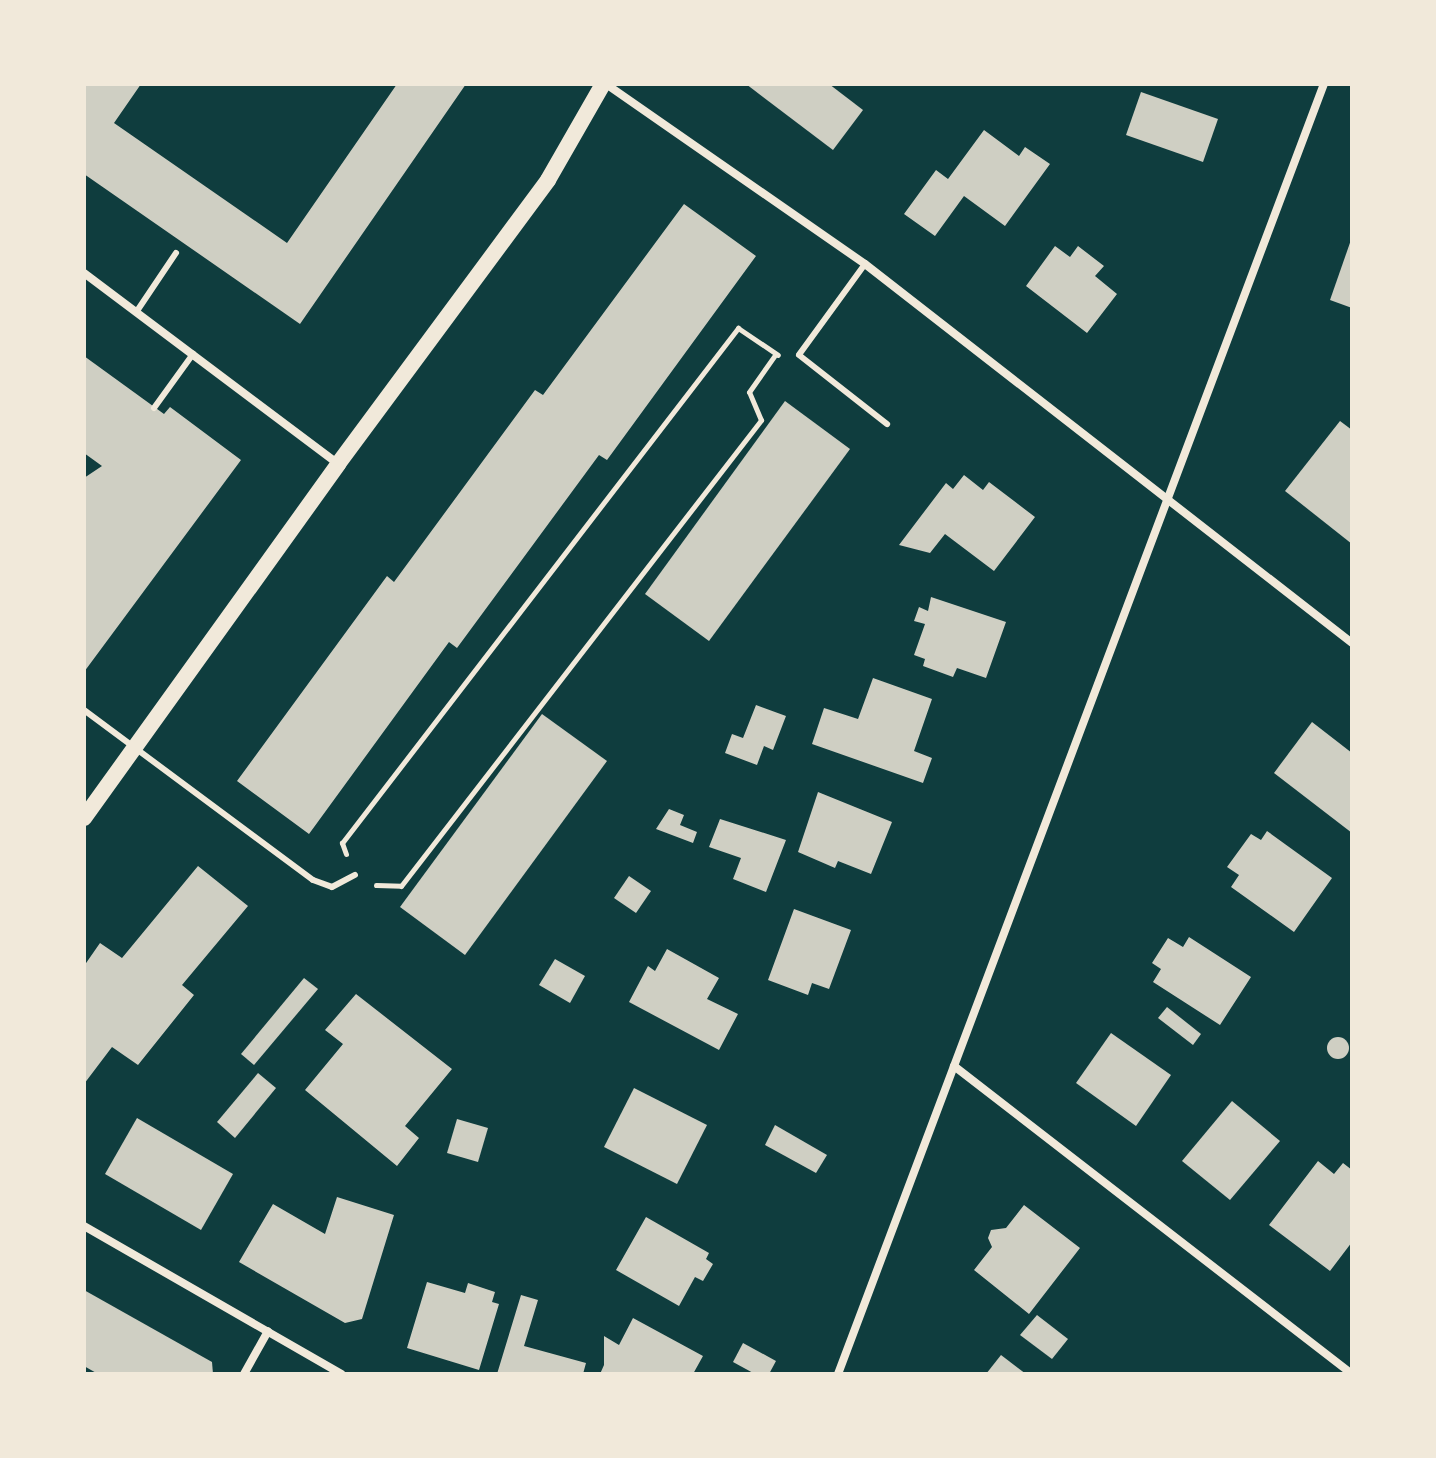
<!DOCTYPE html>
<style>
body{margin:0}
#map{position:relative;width:1436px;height:1458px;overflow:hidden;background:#0f3d3e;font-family:"Space Grotesk",sans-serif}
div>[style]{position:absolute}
.building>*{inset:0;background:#cfcfc3}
.round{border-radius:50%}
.path>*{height:5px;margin:-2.5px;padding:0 2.5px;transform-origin:2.5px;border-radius:2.5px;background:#f1e9da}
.service>*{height:6px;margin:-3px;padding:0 3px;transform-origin:3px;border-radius:3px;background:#f1e9da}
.minor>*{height:8px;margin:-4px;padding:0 4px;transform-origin:4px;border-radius:4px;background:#f1e9da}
.secondary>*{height:16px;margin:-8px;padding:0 8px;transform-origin:8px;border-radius:8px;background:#f1e9da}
span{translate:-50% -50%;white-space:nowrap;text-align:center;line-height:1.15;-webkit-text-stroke:8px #f1e9da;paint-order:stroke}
.frame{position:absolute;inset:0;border:86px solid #f1e9da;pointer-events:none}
</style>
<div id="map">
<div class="building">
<div style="clip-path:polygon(84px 84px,141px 84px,114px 123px,287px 243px,397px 84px,466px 84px,300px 324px,84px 174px)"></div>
<div style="clip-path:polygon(746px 84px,829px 84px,863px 110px,833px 150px)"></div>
<div style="clip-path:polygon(1141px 92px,1218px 119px,1203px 162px,1126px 135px)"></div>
<div style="clip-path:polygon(984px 130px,1019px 156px,1025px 147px,1050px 164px,1005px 226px,964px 196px,935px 236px,904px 214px,936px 170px,948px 179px)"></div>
<div style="clip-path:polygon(684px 204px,756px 256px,607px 460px,599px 455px,457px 648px,449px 642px,309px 834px,237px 781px,387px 576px,394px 582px,535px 390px,543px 395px)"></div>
<div style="clip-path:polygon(1352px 237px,1352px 308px,1330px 300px)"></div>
<div style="clip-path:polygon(1055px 246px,1070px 257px,1078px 246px,1104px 266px,1095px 276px,1117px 294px,1087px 333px,1026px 286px)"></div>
<div style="clip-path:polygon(84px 356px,164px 414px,170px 407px,241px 460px,84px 672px,84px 478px,102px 466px,84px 453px)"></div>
<div style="clip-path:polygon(785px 401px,850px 449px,709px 641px,645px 594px)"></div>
<div style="clip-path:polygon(1340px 421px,1352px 430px,1352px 544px,1285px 491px)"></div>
<div style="clip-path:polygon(964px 475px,983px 490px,989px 482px,1035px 517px,994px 571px,945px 534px,930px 553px,899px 545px,946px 483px,953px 489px)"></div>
<div style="clip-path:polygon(931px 597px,1006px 622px,986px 678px,957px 668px,953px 677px,923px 666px,925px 659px,914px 655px,925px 624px,914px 621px,919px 607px,928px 611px)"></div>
<div style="clip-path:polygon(873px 678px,932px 699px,914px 751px,932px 758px,923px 783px,812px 744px,824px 708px,858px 719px)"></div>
<div style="clip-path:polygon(756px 705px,786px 716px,773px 750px,764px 746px,757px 765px,725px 753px,732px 734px,743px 738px)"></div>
<div style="clip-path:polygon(542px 714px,607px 761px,465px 955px,400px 907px)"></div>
<div style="clip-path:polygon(1312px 722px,1352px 753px,1352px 833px,1274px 773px)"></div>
<div style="clip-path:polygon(818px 792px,892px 822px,871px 874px,838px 861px,835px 868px,798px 852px)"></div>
<div style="clip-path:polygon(669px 809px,684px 815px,680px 825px,697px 832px,693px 843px,656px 829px)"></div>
<div style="clip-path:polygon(720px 819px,786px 840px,766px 892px,733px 879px,741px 858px,709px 847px)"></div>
<div style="clip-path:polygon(1267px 831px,1332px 878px,1294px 932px,1231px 887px,1239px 875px,1227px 867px,1251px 834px,1261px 840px)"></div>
<div style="clip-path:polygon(198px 866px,248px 906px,182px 985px,194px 995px,138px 1065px,112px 1047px,84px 1084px,84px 966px,100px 943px,122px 958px)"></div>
<div style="clip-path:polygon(629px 876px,651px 891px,636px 913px,614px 898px)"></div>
<div style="clip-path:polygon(794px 909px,851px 930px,829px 989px,812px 983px,808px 995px,768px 980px)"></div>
<div style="clip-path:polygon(1189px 937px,1251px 977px,1220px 1025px,1153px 982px,1161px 969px,1152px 963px,1168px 938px,1183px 947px)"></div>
<div style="clip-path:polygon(667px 949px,719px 978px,707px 999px,738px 1014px,719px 1050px,629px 1002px,648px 966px,655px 971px)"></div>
<div style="clip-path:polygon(555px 959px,585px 976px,570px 1003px,539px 985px)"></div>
<div style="clip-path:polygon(304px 978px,318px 989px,254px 1065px,241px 1054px)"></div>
<div style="clip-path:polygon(356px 994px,452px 1069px,405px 1126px,419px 1138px,397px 1166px,305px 1090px,343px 1044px,325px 1030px)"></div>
<div style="clip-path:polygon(1167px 1007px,1201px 1034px,1193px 1045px,1158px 1018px)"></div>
<div style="clip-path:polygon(1111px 1033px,1171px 1075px,1136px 1126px,1076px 1083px)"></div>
<div class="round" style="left:1327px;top:1037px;width:22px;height:22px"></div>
<div style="clip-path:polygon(258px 1073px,276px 1088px,235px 1138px,217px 1122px)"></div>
<div style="clip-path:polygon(634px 1088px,707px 1125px,677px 1184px,604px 1147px)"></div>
<div style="clip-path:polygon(1232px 1101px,1280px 1141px,1230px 1200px,1182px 1161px)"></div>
<div style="clip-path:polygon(137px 1118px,233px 1174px,201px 1230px,105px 1174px)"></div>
<div style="clip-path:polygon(457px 1119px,488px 1128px,478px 1162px,447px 1153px)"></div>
<div style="clip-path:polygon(775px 1125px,827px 1155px,816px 1173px,765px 1145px)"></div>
<div style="clip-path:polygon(1318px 1161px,1334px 1174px,1343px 1163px,1352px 1170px,1352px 1242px,1330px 1271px,1269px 1225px)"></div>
<div style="clip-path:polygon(337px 1197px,394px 1215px,362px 1319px,345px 1323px,239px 1262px,273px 1204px,325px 1234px)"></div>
<div style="clip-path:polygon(1024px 1205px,1080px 1248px,1029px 1314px,974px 1270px,992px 1247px,988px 1238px,991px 1230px,1006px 1228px)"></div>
<div style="clip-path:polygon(646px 1217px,709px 1253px,706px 1259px,713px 1264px,703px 1281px,695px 1277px,679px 1306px,616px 1270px)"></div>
<div style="clip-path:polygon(427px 1282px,465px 1293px,468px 1283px,495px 1292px,492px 1302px,499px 1304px,479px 1370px,407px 1348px)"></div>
<div style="clip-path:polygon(84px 1290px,212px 1362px,213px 1374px,98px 1374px,84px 1366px)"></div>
<div style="clip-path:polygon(521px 1295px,538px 1300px,524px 1346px,586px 1363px,583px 1374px,497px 1374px)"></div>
<div style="clip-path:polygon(1037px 1315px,1068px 1339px,1052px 1359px,1020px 1335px)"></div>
<div style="clip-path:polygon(633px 1318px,703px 1356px,693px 1374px,600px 1374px,604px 1365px,604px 1336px,619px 1345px)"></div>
<div style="clip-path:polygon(743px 1343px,776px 1361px,769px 1374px,755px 1374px,733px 1362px)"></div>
<div style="clip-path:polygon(1001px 1355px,1026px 1374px,986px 1374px)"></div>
</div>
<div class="path">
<div style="left:346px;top:854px;width:12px;rotate:-110deg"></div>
<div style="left:342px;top:843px;width:650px;rotate:-52.44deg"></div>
<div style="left:738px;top:328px;width:48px;rotate:34deg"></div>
<div style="left:376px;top:885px;width:25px;rotate:2deg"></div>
<div style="left:401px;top:886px;width:589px;rotate:-52.31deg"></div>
<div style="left:761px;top:420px;width:30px;rotate:-113deg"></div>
<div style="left:749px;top:392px;width:45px;rotate:-54.9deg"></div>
</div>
<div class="service">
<div style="left:865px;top:264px;width:112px;rotate:126deg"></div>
<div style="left:799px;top:355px;width:112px;rotate:38.1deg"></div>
<div style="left:137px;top:311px;width:70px;rotate:-56.1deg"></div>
<div style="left:154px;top:408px;width:67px;rotate:-54.2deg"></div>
<div style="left:84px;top:710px;width:285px;rotate:36.6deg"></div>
<div style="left:313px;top:880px;width:20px;rotate:20deg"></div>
<div style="left:332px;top:887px;width:26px;rotate:-28deg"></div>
</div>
<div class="minor">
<div style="left:606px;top:84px;width:315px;rotate:34.8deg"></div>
<div style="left:865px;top:264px;width:617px;rotate:37.89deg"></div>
<div style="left:84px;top:273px;width:318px;rotate:36.9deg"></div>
<div style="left:954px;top:1066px;width:503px;rotate:37.74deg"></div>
<div style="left:84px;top:1226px;width:297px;rotate:29.9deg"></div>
<div style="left:244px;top:1374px;width:49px;rotate:-60.8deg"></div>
<div style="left:838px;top:1374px;width:1379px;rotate:-69.36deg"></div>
</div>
<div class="secondary">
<div style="left:84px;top:818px;width:436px;rotate:-54.3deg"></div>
<div style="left:338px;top:464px;width:353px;rotate:-53.5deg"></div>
<div style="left:548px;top:180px;width:111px;rotate:-60.2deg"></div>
</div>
<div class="frame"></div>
</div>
